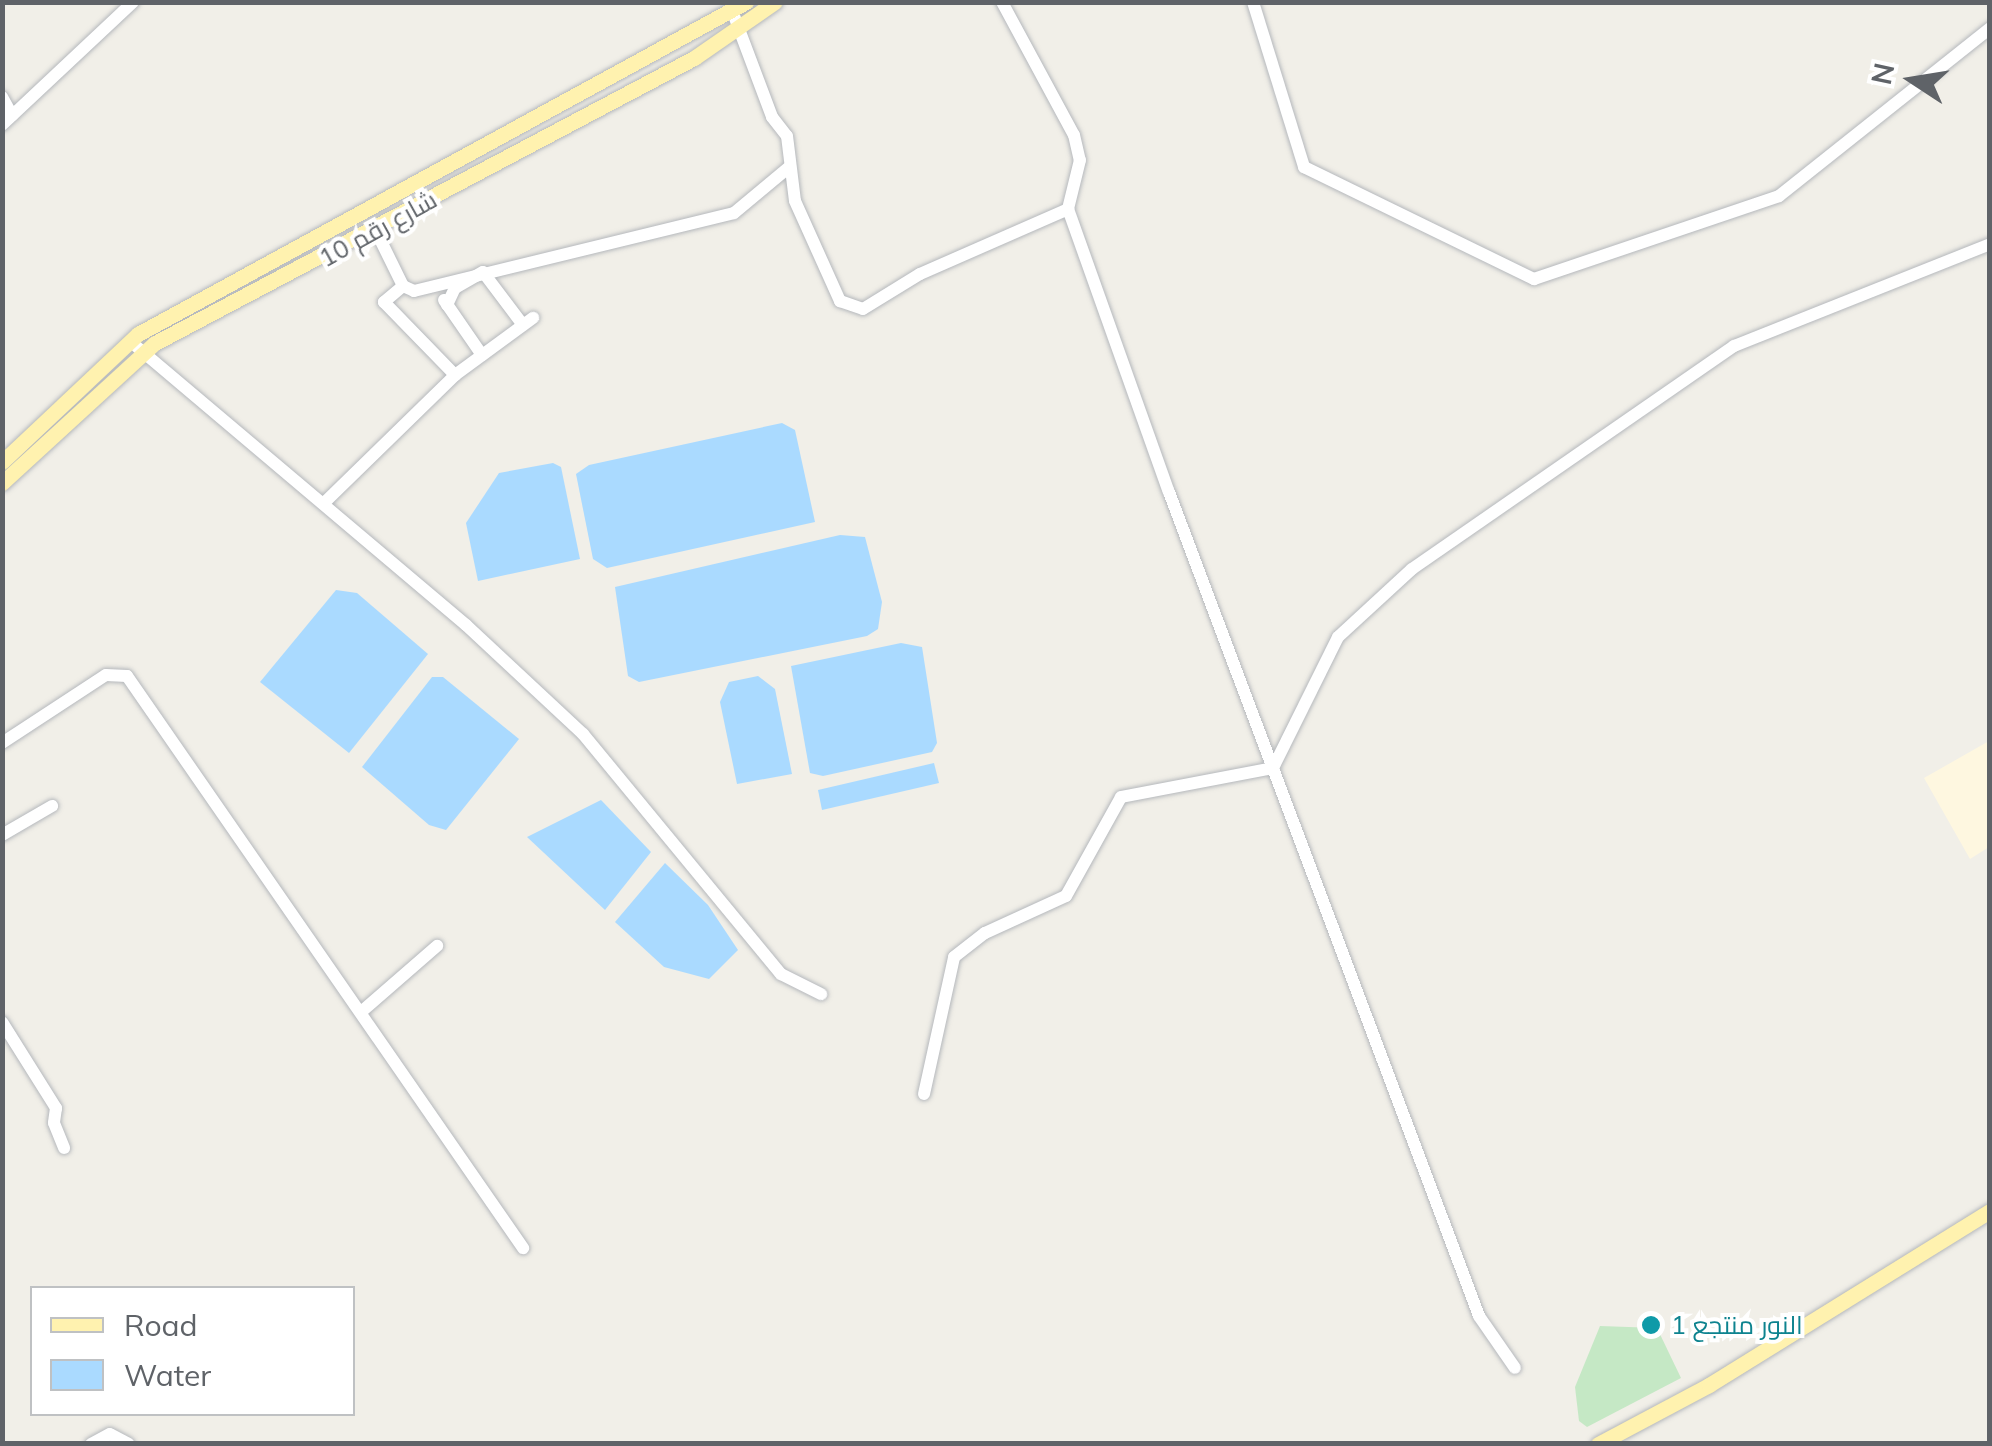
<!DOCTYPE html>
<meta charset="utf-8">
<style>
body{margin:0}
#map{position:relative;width:1992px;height:1446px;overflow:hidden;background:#f1efe8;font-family:Mulish,Cairo,sans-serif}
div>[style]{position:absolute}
.commercial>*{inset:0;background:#fef7e0}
.green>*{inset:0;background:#c5e8c5}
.water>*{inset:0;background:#aadaff}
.roads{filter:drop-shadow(0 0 2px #b5b8bc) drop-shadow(0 0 2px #b5b8bc)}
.minor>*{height:12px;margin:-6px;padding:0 6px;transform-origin:6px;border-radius:6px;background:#fff}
.major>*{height:15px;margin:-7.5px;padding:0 7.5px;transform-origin:7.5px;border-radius:7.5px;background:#fff2af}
.dots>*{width:28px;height:28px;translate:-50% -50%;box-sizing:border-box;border:5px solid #fff;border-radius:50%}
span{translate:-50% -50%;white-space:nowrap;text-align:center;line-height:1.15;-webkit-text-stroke:8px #fff;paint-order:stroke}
.street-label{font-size:25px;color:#5f6368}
.culture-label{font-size:25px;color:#0d838f}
.left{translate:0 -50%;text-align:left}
.frame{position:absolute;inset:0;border:5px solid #5f6368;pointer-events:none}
.legend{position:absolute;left:30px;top:1286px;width:325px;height:130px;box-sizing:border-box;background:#fff;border:2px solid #bfc1c3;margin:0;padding:12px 18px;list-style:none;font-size:30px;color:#5f6368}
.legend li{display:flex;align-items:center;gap:20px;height:50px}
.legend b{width:50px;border:2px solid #bfc1c3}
.north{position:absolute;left:1862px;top:30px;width:100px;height:100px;-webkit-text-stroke:8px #fff;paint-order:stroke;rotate:282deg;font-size:28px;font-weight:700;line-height:40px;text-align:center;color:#5f6368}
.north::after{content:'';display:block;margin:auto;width:35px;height:45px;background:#5f6368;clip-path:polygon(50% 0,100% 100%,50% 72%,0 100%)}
</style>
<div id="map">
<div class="commercial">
<div style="clip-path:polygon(1989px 741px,1989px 847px,1970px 859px,1924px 778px)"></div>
</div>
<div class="green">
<div style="clip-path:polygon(1600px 1326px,1657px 1328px,1681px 1378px,1587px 1427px,1579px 1421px,1575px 1387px)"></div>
</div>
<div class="water">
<div style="clip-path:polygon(782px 423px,795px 430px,815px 522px,607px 568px,593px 559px,576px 474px,589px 465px)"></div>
<div style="clip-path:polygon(553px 463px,561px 467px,580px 559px,478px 581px,466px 523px,499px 473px)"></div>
<div style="clip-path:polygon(840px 535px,865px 537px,882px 602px,878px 629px,867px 636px,639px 682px,628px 676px,615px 587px)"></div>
<div style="clip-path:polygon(336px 590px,357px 593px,428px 654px,349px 753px,260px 682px)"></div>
<div style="clip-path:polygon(901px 643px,922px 647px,937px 743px,932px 752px,823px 776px,810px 773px,791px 666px)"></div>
<div style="clip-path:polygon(758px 676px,775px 689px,792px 774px,737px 784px,720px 702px,729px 682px)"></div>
<div style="clip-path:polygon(432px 677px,443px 677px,519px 739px,446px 830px,429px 825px,362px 767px)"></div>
<div style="clip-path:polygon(934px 763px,939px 783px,822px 810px,818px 790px)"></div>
<div style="clip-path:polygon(601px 800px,651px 852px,605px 910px,527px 837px)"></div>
<div style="clip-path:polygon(665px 863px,708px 905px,738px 950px,709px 979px,664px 967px,615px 922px)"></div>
</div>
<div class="roads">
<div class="minor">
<div style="left:1002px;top:2px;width:151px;rotate:61.6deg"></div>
<div style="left:1074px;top:135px;width:26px;rotate:77deg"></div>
<div style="left:1080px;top:160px;width:50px;rotate:103.8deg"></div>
<div style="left:1068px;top:209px;width:300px;rotate:70.4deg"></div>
<div style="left:1169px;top:492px;width:880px;rotate:69.38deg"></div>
<div style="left:1479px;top:1316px;width:63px;rotate:55.3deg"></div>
<div style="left:1253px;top:2px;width:173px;rotate:72.8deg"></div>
<div style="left:1304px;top:167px;width:256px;rotate:26deg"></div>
<div style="left:1534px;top:279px;width:259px;rotate:-18.7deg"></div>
<div style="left:1779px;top:196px;width:270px;rotate:-38.5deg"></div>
<div style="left:733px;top:13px;width:111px;rotate:69.4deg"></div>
<div style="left:772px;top:117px;width:24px;rotate:52deg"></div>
<div style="left:787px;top:136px;width:65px;rotate:83deg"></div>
<div style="left:795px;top:201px;width:110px;rotate:65.8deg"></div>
<div style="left:840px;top:301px;width:24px;rotate:19deg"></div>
<div style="left:863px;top:309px;width:67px;rotate:-31.6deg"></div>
<div style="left:920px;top:274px;width:162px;rotate:-23.7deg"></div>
<div style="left:2px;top:97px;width:21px;rotate:61deg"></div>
<div style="left:2px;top:125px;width:180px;rotate:-43.2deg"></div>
<div style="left:375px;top:229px;width:64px;rotate:63.8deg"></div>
<div style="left:403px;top:286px;width:12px;rotate:24deg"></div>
<div style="left:414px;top:291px;width:329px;rotate:-13.7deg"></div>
<div style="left:734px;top:213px;width:70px;rotate:-39.8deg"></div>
<div style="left:403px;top:286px;width:25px;rotate:140deg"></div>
<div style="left:384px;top:302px;width:102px;rotate:45.8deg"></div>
<div style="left:444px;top:300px;width:67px;rotate:55.4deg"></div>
<div style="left:447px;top:305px;width:19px;rotate:-65deg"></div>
<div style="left:455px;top:288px;width:32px;rotate:-30deg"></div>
<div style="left:483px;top:272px;width:66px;rotate:53deg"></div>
<div style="left:137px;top:347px;width:431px;rotate:40.2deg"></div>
<div style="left:466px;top:625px;width:160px;rotate:43deg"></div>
<div style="left:583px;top:734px;width:311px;rotate:50.5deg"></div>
<div style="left:781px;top:974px;width:45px;rotate:26.6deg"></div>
<div style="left:324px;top:503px;width:183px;rotate:-44.3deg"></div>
<div style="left:455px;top:375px;width:97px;rotate:-36.2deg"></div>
<div style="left:2px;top:743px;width:124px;rotate:-33.2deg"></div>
<div style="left:106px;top:675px;width:21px;rotate:3deg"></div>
<div style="left:127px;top:676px;width:696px;rotate:55.3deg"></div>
<div style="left:2px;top:835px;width:58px;rotate:-30.1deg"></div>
<div style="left:361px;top:1012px;width:101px;rotate:-41deg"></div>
<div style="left:2px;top:1022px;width:102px;rotate:57.9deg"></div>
<div style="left:56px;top:1108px;width:15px;rotate:98deg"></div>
<div style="left:54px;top:1123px;width:27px;rotate:68deg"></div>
<div style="left:924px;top:1094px;width:140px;rotate:-77.6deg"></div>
<div style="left:954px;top:957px;width:39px;rotate:-38deg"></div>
<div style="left:985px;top:933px;width:89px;rotate:-24.6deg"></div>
<div style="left:1066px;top:896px;width:113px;rotate:-60.9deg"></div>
<div style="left:1121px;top:797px;width:155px;rotate:-10.8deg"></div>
<div style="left:1273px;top:768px;width:146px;rotate:-63.6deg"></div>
<div style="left:1338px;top:637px;width:100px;rotate:-42.6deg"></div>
<div style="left:1412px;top:569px;width:392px;rotate:-34.7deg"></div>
<div style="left:1734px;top:346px;width:276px;rotate:-21.7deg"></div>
<div style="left:91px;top:1444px;width:21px;rotate:-28deg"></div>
<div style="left:110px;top:1434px;width:21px;rotate:28deg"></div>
</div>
<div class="major">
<div style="left:2px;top:462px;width:187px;rotate:-43.3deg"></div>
<div style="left:138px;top:334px;width:693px;rotate:-28.64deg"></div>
<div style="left:2px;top:483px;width:207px;rotate:-42.5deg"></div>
<div style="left:155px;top:343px;width:610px;rotate:-27.87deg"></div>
<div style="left:694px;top:58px;width:98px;rotate:-34.7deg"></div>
<div style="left:1598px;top:1444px;width:126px;rotate:-28deg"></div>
<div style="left:1709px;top:1385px;width:331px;rotate:-31.8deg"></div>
</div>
</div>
<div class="dots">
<div style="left:1651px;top:1325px;background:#0f9aa8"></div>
</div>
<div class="street-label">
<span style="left:378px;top:229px;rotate:-29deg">شارع رقم 10</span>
</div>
<div class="culture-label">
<span class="left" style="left:1671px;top:1325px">1 النور منتجع</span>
</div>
<div class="frame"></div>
<ul class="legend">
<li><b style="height:12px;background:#fff2af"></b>Road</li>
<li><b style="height:28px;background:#aadaff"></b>Water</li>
</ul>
<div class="north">N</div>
</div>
